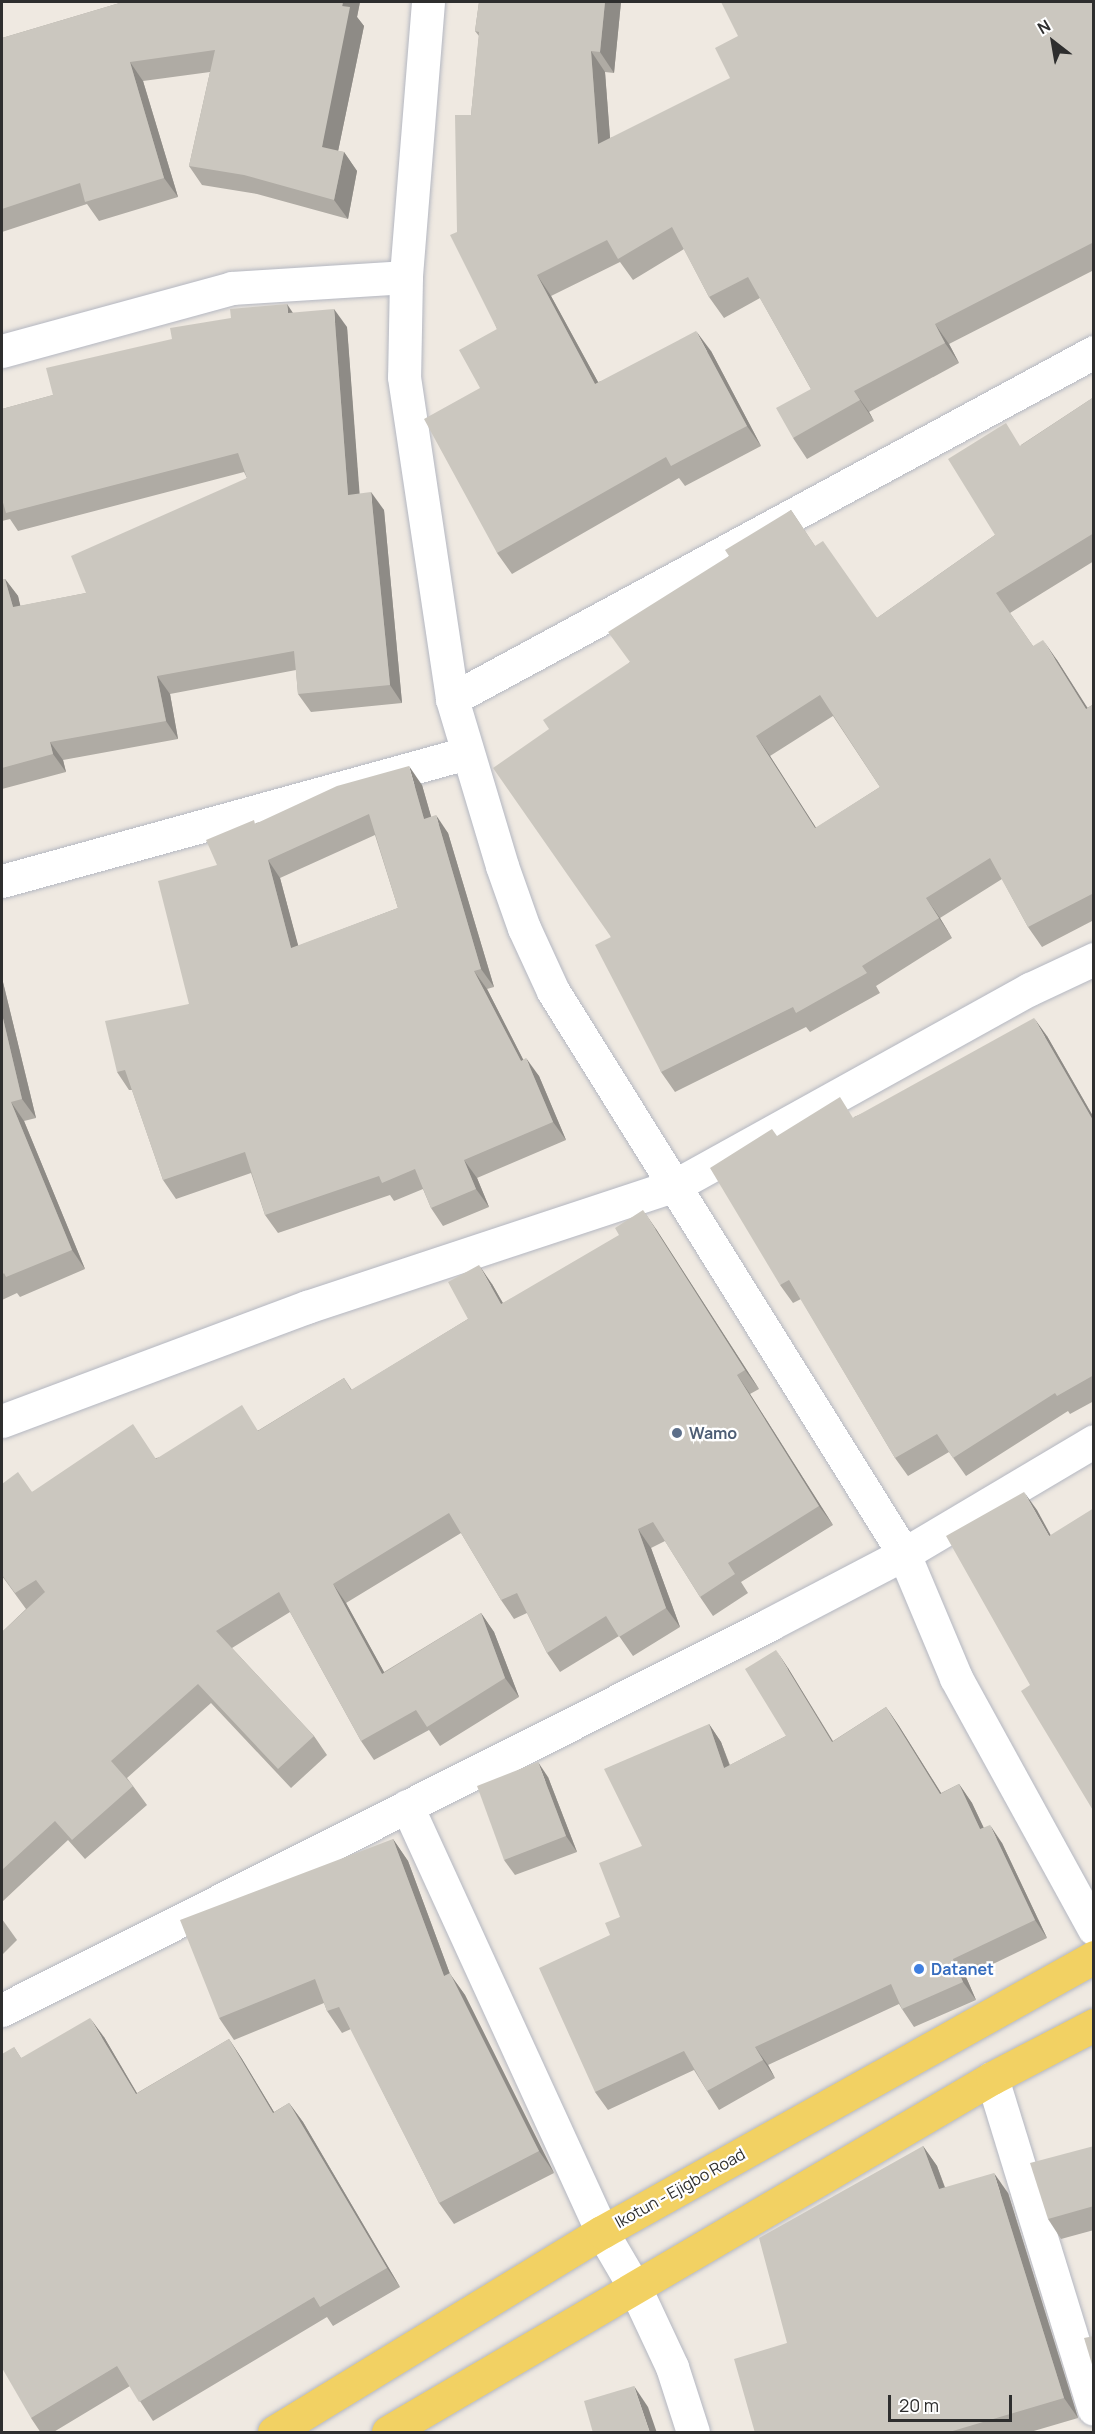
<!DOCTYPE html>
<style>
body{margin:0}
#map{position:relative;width:1095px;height:2434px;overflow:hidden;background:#efe9e1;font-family:Manrope,sans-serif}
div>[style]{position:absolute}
.roads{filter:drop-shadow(0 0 2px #b4b7c1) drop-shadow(0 0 2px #b4b7c1)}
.minor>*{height:33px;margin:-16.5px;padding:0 16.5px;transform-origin:16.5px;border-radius:16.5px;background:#fff}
.major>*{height:33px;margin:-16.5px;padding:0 16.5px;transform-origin:16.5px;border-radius:16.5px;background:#f2d163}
.wall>*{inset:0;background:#afaba4}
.shaded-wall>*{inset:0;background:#8e8b86}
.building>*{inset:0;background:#cbc7bf}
.dots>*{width:16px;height:16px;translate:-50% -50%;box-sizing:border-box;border:3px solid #fff;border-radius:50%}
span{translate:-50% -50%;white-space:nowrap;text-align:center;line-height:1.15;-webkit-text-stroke:4.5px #fff;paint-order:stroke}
.service-label{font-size:16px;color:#4e5e75;font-weight:700}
.left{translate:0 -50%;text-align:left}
.shop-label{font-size:16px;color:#366cbe;font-weight:700}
.street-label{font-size:16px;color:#2e2e2e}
.frame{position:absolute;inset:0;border:3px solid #2e2e2e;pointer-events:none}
.north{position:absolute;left:1023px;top:12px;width:60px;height:60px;-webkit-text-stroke:4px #fff;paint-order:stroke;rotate:329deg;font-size:16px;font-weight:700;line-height:24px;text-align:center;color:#2e2e2e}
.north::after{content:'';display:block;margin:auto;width:21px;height:27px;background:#2e2e2e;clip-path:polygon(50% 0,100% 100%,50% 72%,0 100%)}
.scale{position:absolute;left:888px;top:2395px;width:124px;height:27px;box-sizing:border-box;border:3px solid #2e2e2e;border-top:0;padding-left:8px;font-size:18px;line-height:21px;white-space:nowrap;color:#2e2e2e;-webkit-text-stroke:4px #fff;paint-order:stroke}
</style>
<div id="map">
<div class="roads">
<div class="minor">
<div style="left:428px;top:2px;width:276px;rotate:94.6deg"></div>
<div style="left:406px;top:277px;width:100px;rotate:91.1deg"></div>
<div style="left:404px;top:377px;width:326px;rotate:81.5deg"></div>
<div style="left:452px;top:699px;width:174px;rotate:73.3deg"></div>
<div style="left:502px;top:866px;width:66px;rotate:70.5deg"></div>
<div style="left:524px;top:928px;width:69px;rotate:65.3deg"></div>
<div style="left:553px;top:991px;width:663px;rotate:58.06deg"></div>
<div style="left:904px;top:1554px;width:134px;rotate:67.2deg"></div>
<div style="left:956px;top:1678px;width:286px;rotate:61.2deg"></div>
<div style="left:2px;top:351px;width:238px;rotate:-15.3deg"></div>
<div style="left:232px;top:288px;width:174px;rotate:-3.6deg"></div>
<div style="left:452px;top:699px;width:730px;rotate:-28.39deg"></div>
<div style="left:2px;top:881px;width:481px;rotate:-15.4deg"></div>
<div style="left:2px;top:1421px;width:326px;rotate:-20.5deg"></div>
<div style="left:307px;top:1307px;width:389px;rotate:-18.3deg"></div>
<div style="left:676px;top:1185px;width:405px;rotate:-29deg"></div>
<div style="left:1030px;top:989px;width:71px;rotate:-25.1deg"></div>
<div style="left:407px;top:1806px;width:469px;rotate:65.4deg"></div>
<div style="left:602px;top:2232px;width:67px;rotate:59.6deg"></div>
<div style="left:636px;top:2290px;width:85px;rotate:64.9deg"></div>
<div style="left:672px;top:2367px;width:68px;rotate:72.1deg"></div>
<div style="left:2px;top:2010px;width:860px;rotate:-26.68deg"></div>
<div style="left:770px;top:1624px;width:151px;rotate:-27.6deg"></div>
<div style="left:904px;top:1554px;width:221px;rotate:-30.7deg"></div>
<div style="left:992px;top:2078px;width:346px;rotate:72.9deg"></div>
</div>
<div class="major">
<div style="left:274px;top:2432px;width:384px;rotate:-31.4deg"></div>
<div style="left:602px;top:2232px;width:564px;rotate:-29.2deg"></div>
<div style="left:388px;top:2432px;width:700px;rotate:-30.37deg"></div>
<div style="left:992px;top:2078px;width:115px;rotate:-27.5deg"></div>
</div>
</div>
<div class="wall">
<div style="clip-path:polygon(123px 2px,360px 2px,357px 17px,364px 26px,338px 151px,344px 152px,357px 171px,348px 219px,257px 194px,202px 185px,189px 166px,210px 72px,143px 81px,178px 197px,99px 221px,87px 204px,2px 232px,2px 38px)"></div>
<div style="clip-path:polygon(479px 2px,621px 2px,614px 73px,605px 72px,610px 138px,1094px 2px,1094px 270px,949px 344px,959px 363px,869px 412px,874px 421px,807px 459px,793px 438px,811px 389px,760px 298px,724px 318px,709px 297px,684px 249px,633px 280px,620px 262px,551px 296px,598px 382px,711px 351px,761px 446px,685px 486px,679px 478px,512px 574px,497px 553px,480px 388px,497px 329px,457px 232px,471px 115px,479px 36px,475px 31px)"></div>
<div style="clip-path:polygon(293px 313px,347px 327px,359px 494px,384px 510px,402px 703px,311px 712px,298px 694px,296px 670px,170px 694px,178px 739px,63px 760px,66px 772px,2px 789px,2px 580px,5px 579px,18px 596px,20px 606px,86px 593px,247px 478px,244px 472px,18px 531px,10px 519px,2px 521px,2px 409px,53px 395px)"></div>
<div style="clip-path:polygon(evenodd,1094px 397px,1094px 561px,1010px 613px,1033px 646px,1057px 660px,1087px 708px,1094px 704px,1094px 920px,1042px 947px,1028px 927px,1002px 879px,940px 918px,952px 938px,876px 986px,880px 993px,810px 1032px,806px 1027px,675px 1092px,661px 1072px,611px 937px,549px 729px,629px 663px,729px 556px,791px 510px,815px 546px,877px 618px,995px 535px,1021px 445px,1094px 397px,833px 716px,880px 787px,816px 828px,770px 756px,833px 716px)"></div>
<div style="clip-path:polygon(evenodd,422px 785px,431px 817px,448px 833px,494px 987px,487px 989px,523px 1059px,539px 1076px,566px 1140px,477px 1178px,489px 1207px,443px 1226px,431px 1208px,423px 1189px,394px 1201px,390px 1195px,278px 1233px,265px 1215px,251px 1173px,176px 1199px,163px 1180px,132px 1090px,129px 1090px,117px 1072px,189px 1004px,217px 865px,256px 823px,422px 785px,375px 835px,398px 908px,298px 946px,280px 878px,375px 835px)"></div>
<div style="clip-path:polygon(2px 978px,36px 1118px,24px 1121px,85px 1269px,20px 1297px,17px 1293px,2px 1300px)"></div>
<div style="clip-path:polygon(1047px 1036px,1094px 1118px,1094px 1401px,1070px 1414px,1068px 1411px,966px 1476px,949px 1452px,908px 1476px,895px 1458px,801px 1299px,793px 1303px,780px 1285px,854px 1117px)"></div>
<div style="clip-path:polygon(656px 1229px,759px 1389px,750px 1394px,833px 1525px,741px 1582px,748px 1593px,713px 1616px,700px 1597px,665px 1541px,651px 1548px,680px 1627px,633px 1656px,619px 1636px,560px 1672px,547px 1653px,527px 1613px,514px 1619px,501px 1600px,461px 1533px,346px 1603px,384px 1672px,481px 1613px,494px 1632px,519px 1697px,440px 1746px,429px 1730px,374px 1760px,361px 1741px,290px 1612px,232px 1648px,314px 1736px,327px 1755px,291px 1788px,211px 1703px,127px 1778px,133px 1786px,147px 1805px,85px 1859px,68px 1840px,2px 1902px,2px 1632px,26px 1609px,2px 1576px,2px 1484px,32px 1492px,259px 1430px,344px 1378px,352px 1390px,468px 1319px,492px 1284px,503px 1303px)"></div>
<div style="clip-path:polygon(788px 1668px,833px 1741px,886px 1707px,899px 1726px,941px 1793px,959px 1784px,972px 1803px,984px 1828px,1002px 1843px,1047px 1938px,966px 1977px,976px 2000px,914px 2027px,902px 2009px,899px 2004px,768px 2065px,775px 2078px,719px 2110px,707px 2091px,694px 2070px,608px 2110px,595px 2092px,610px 1935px,620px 1917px,642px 1846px,709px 1724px,721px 1742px,730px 1765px,786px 1736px)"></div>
<div style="clip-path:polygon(548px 1777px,577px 1852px,515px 1875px,504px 1860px)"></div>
<div style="clip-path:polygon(393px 1839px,408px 1861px,450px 1974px,465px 1995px,554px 2173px,454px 2224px,439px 2203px,351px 2029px,342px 2033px,327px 2011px,324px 2003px,234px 2040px,219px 2018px)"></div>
<div style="clip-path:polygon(2px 1919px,17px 1940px,2px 1955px)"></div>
<div style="clip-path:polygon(104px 2037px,137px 2093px,229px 2039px,242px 2059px,274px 2112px,289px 2103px,303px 2122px,400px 2287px,333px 2326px,327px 2317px,153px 2421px,130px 2386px,52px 2433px,41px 2433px,31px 2418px,14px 2047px,21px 2058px)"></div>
<div style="clip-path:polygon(923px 2146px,937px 2166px,945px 2187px,1008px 2193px,1078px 2418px,1027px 2433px,755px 2433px,787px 2343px)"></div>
<div style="clip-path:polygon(1094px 2146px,1094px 2230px,1061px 2239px,1048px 2219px)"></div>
</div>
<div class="shaded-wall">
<div style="clip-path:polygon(343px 2px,360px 2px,357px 17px,364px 26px,335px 166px,322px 147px)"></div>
<div style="clip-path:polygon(605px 2px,621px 2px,614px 73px,600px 52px)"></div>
<div style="clip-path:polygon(591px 51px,605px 72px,612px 164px,598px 144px)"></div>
<div style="clip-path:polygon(130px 62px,143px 81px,178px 197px,164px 178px)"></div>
<div style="clip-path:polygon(344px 152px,357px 171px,348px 219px,334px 200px)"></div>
<div style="clip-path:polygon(537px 275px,551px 296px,610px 404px,595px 384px)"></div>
<div style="clip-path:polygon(287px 304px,299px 322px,288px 313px)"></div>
<div style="clip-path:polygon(334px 309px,347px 327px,361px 512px,348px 495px)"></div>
<div style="clip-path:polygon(935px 324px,949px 344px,959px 363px,945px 343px)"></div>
<div style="clip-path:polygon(696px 331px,711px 351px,761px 446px,747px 426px)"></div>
<div style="clip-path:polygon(854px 391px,869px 412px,874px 421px)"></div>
<div style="clip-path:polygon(371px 492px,384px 510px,402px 703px,390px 685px)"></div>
<div style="clip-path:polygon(5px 579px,18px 596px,25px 625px,13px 607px)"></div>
<div style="clip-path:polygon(1043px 640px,1057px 660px,1094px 718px,1086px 709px)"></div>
<div style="clip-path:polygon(157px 676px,170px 694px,178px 739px,166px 721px)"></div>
<div style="clip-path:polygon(756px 736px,770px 756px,829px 848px,815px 828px)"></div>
<div style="clip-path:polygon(50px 742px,63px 760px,66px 772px,53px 754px)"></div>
<div style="clip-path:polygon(409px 766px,422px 785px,437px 837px,424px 819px)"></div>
<div style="clip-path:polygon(436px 815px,448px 833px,494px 987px,481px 969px)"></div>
<div style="clip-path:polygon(268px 860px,280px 878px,304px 967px,291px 948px)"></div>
<div style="clip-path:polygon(926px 898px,940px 918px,952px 938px)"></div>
<div style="clip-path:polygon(474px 971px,487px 989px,533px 1079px,521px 1061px)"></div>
<div style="clip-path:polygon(2px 978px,36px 1118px,22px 1099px,2px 1014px)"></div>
<div style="clip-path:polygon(1034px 1018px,1047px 1036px,1094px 1118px,1094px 1122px)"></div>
<div style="clip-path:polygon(526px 1058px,539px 1076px,566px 1140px,553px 1122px)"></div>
<div style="clip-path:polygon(11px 1102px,24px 1121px,85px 1269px,72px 1250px)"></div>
<div style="clip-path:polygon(464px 1160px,477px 1178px,489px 1207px,476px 1189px)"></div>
<div style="clip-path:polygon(643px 1210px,656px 1229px,759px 1389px,745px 1370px)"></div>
<div style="clip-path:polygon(479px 1265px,492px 1284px,514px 1323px,501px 1304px)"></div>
<div style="clip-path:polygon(737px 1375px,750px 1394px,833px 1525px,819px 1506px)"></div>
<div style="clip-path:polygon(1024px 1492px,1037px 1510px,1061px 1554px,1049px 1536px)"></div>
<div style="clip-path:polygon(638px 1529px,651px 1548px,680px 1627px,666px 1608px)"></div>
<div style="clip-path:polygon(333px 1584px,346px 1603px,395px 1692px,382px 1674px)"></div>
<div style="clip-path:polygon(481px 1613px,494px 1632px,519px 1697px,505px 1678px)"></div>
<div style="clip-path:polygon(776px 1650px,788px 1668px,844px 1760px,832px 1742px)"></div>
<div style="clip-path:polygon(886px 1707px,899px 1726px,953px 1812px,940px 1794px)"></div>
<div style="clip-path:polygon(709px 1724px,721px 1742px,737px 1786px,724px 1768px)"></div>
<div style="clip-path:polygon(538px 1762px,548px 1777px,577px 1852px,566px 1836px)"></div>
<div style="clip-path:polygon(959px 1784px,972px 1803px,993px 1848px,980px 1829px)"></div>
<div style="clip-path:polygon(990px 1825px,1002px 1843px,1047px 1938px,1035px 1920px)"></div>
<div style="clip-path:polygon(393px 1839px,408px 1861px,450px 1974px,465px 1995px,554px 2173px,539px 2151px,444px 1976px)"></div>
<div style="clip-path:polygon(953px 1959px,966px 1977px,976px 2000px,963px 1982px)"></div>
<div style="clip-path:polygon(90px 2018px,104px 2037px,149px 2114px,136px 2094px)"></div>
<div style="clip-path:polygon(229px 2039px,242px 2059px,286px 2132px,273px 2113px)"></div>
<div style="clip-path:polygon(755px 2047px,768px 2065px,775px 2078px,763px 2060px)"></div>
<div style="clip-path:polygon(289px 2103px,303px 2122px,400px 2287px,387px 2268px)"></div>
<div style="clip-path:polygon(923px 2146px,937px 2166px,952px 2208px,939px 2189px)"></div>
<div style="clip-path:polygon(994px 2173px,1008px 2193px,1078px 2418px,1064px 2398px)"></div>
<div style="clip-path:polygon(634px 2386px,648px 2407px,657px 2433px,650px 2433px)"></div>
</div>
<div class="building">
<div style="clip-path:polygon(123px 2px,343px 2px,342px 6px,350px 7px,322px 147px,344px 152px,334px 200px,244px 175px,189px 166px,215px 50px,130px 62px,164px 178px,85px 202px,80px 183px,2px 209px,2px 38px)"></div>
<div style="clip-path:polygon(479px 2px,605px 2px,600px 52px,591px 51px,598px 144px,730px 78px,715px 48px,738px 36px,721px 2px,1094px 2px,1094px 242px,935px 324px,945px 343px,854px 391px,860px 400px,793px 438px,776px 408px,811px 389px,748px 277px,709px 297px,672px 227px,618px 259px,607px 240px,537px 275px,595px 384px,696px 331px,747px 426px,671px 466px,666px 457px,497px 553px,424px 419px,480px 388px,459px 350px,497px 329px,450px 235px,457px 232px,455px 115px,471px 115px,479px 32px,475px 31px)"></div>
<div style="clip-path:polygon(287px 304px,288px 313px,334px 309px,348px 495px,371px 492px,390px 685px,298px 694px,294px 651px,157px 676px,166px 721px,50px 742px,53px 754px,2px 768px,2px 580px,5px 579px,13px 607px,86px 593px,71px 556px,247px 478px,238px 453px,6px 513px,2px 499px,2px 500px,2px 409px,53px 395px,46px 368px,172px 339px,170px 328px,231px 318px,230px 309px)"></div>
<div style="clip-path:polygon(evenodd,1094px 397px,1094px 533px,996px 593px,1033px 646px,1043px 640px,1086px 709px,1094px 704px,1094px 893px,1028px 927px,990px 858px,926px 898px,939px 918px,862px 966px,867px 973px,796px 1013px,793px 1007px,661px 1072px,595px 945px,611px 937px,493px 768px,549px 729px,543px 720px,630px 662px,608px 632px,729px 556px,725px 550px,791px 510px,815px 546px,823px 541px,877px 618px,995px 535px,948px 459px,1006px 423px,1020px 446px,1094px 397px,820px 695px,880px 787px,815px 828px,756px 736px,820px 695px)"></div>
<div style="clip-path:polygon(evenodd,409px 766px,424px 819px,436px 815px,481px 969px,474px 971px,521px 1061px,526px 1058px,553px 1122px,464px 1160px,476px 1189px,431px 1208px,415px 1169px,382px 1183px,379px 1176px,265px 1215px,245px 1152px,163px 1180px,125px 1070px,117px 1072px,105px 1021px,189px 1004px,158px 881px,217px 865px,206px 840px,254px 820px,255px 824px,337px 786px,409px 766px,369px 814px,398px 908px,291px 948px,268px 860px,369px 814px)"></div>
<div style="clip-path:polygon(2px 1014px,22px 1099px,11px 1102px,72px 1250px,6px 1277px,4px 1273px,2px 1275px)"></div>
<div style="clip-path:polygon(1034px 1018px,1094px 1122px,1094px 1375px,1057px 1396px,1055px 1393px,953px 1458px,937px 1434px,895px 1458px,789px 1280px,780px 1285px,710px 1168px,772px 1129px,777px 1136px,840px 1097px,853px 1118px)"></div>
<div style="clip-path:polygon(643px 1210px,745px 1370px,737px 1375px,819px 1506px,728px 1563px,735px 1574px,700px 1597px,653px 1522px,638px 1529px,666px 1608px,619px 1637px,606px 1616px,547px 1653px,517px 1593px,501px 1600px,449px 1513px,333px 1584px,382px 1674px,481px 1613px,505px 1678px,427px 1727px,416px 1710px,361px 1741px,279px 1592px,216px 1631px,314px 1736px,278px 1769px,198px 1684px,111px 1761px,133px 1786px,72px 1840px,55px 1821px,2px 1870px,2px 1632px,45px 1592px,36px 1580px,15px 1593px,2px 1575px,2px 1484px,18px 1472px,32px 1492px,133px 1424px,156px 1459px,242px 1405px,258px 1431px,344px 1378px,351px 1390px,468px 1319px,448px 1282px,479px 1265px,501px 1304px,619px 1235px,615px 1228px)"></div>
<div style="clip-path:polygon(1024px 1492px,1049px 1536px,1094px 1508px,1094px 1812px,1021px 1691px,1030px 1685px,946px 1536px)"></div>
<div style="clip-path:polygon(776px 1650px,832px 1742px,886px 1707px,940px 1794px,959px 1784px,980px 1829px,990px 1825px,1035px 1920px,953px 1959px,963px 1982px,902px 2009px,891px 1984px,755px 2047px,763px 2060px,707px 2091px,684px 2051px,595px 2092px,539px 1968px,610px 1935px,605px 1923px,620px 1917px,599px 1863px,642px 1846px,604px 1769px,709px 1724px,724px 1768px,786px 1736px,745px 1669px)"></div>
<div style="clip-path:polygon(538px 1762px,566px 1836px,504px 1860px,477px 1786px)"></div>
<div style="clip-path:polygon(393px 1839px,444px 1976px,450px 1973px,539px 2151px,439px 2203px,339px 2007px,327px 2011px,315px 1979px,219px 2018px,180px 1920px)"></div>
<div style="clip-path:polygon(90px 2018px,136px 2094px,229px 2039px,273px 2113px,289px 2103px,387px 2268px,320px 2307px,314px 2297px,139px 2402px,117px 2366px,31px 2418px,2px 2368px,2px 2054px,14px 2047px,21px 2058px)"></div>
<div style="clip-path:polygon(923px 2146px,939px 2189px,994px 2173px,1064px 2398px,946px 2433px,755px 2433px,734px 2359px,787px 2343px,759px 2238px)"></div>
<div style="clip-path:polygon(1094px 2146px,1094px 2206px,1048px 2219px,1030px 2163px)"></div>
<div style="clip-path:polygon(1094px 2336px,1094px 2371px,1084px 2338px)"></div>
<div style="clip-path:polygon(634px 2386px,650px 2433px,593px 2433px,584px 2401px)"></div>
</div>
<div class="dots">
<div style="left:677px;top:1433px;background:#5c6f8a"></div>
<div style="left:919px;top:1969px;background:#3f7fe0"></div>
</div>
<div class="service-label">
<span class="left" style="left:689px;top:1433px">Wamo</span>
</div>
<div class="shop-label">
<span class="left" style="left:931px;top:1969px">Datanet</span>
</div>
<div class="street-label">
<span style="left:680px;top:2188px;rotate:-29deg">Ikotun - Ejigbo Road</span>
</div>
<div class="frame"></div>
<div class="north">N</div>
<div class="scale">20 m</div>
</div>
